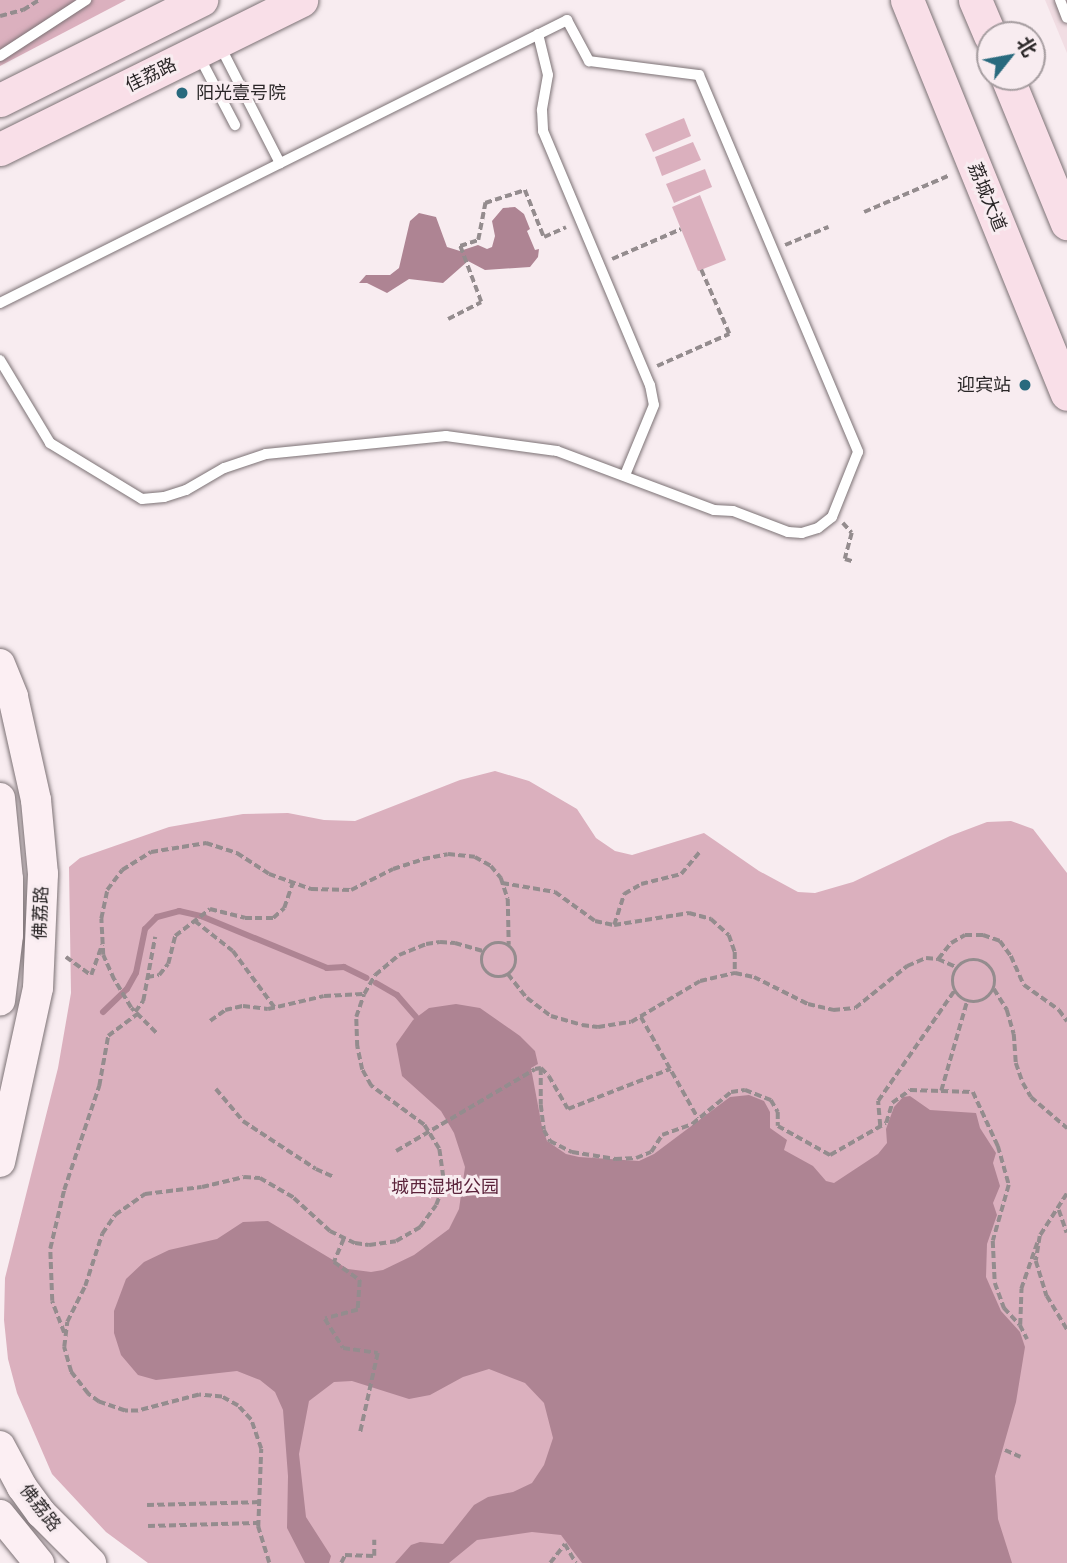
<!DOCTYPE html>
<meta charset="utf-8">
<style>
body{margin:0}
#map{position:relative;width:1067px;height:1563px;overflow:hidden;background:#f8ecf0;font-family:"Public Sans","Noto Sans SC",sans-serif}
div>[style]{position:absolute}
.built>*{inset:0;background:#f1dde3}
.green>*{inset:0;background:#dbb0be}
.water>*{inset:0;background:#ae8493}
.stream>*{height:6px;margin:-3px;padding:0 3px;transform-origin:3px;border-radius:3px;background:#ae8493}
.path>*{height:3.5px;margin-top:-1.75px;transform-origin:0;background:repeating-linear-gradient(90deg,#948c8e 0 7px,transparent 0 10.5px)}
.path>.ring{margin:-1.75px;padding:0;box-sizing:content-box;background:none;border:3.5px solid #948c8e;border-radius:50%}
.roads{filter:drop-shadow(0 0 2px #7c7275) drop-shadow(0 0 2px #7c7275)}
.service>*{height:10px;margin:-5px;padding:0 5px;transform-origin:5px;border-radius:5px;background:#fff}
.secondary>*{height:30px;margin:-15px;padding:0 15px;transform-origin:15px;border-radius:15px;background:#fceff3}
.primary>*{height:33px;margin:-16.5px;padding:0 16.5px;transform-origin:16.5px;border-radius:16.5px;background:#f9dfe8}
.dots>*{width:19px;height:19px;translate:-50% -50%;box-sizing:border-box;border:4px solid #f8ecf0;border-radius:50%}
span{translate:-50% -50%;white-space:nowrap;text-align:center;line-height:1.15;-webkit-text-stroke:6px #f8ecf0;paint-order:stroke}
.street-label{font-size:18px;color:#2a2627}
.poi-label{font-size:18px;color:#2a2627}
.left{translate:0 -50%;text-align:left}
.right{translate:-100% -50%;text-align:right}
.park-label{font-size:18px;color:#5c243c}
.north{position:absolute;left:976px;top:21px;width:70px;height:70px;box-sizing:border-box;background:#f8ecf0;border:2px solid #a69da0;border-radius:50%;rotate:59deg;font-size:19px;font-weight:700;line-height:28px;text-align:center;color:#2a2627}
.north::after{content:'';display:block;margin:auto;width:24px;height:32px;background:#296a7e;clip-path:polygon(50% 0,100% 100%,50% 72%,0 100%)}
</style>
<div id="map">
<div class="built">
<div style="clip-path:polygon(1045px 0,1067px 0,1067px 53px)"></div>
</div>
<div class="green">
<div style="clip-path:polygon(0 0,126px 0,0 66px)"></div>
<div style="clip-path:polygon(684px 118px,691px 136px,653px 152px,645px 134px)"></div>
<div style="clip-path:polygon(693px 142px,701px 160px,662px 176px,655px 157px)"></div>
<div style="clip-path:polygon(705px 169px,712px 187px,674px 203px,666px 184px)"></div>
<div style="clip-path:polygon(700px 195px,726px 260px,698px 271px,672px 207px)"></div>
<div style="clip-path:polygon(495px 771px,529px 781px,577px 809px,596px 838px,615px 851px,632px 855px,704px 833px,759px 871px,798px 892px,815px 893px,853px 882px,950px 836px,987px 822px,1011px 821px,1033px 829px,1067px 873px,1067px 1563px,148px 1563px,106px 1532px,52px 1474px,17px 1393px,8px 1359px,4px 1320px,5px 1278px,58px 1068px,71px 993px,69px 867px,80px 858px,169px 827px,243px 814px,288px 813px,324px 820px,355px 821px,460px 780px)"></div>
</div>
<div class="water">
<div style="clip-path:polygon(515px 207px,524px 214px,530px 229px,527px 231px,535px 250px,539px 249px,538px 257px,530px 267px,485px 270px,468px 261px,443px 283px,409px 279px,387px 293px,367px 283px,359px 283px,366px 275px,390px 275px,399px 268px,410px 221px,419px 213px,436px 217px,447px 247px,460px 251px,478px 245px,487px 249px,492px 247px,495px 236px,492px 221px,503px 208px)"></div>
<div style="clip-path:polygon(456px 1004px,480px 1008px,520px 1036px,535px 1051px,538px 1064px,531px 1068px,542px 1127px,547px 1141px,566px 1154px,579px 1157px,639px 1161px,654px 1154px,730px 1097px,749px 1095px,764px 1101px,770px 1112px,770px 1128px,787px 1140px,784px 1150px,813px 1166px,826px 1181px,834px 1183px,878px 1154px,887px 1143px,886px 1129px,894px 1107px,903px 1097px,910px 1096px,930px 1110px,976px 1113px,980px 1128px,996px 1153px,993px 1163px,1000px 1186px,993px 1203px,997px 1215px,987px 1244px,986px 1277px,1001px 1311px,1020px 1332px,1025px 1347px,1016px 1402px,995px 1476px,998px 1519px,1012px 1563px,582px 1563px,561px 1535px,532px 1532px,477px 1540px,449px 1563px,395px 1563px,411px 1545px,420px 1542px,443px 1544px,474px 1505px,488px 1497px,513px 1492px,532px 1483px,544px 1465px,553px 1438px,544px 1403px,525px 1383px,489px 1369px,463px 1377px,430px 1395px,409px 1399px,352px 1381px,334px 1382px,309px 1401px,299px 1454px,306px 1517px,331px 1556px,329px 1563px,305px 1563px,287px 1528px,288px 1476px,283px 1410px,275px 1392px,260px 1380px,237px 1371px,156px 1380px,138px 1375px,121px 1355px,114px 1333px,114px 1311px,126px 1279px,144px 1262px,169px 1250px,217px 1239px,243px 1222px,268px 1221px,348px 1269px,371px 1272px,383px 1270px,414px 1255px,449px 1229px,459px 1209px,465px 1167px,454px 1133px,441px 1111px,402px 1076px,396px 1044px,413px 1020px,429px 1008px)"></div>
</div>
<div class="stream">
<div style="left:376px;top:983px;width:24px;rotate:30deg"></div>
<div style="left:397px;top:995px;width:29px;rotate:49deg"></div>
<div style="left:103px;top:1012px;width:33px;rotate:-44deg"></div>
<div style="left:127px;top:989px;width:18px;rotate:-61deg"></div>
<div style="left:136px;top:973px;width:45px;rotate:-78.4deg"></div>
<div style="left:145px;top:929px;width:17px;rotate:-45deg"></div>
<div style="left:157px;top:917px;width:23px;rotate:-15deg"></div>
<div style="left:179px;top:911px;width:23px;rotate:13deg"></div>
<div style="left:201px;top:916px;width:136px;rotate:22.4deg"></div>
<div style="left:327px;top:968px;width:17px;rotate:-3deg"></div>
<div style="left:344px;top:967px;width:25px;rotate:26deg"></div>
</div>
<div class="path">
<div style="left:0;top:16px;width:24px;rotate:-15deg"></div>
<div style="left:23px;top:10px;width:19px;rotate:-32deg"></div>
<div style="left:864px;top:212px;width:94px;rotate:-23.3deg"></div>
<div style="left:785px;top:245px;width:47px;rotate:-22.7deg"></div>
<div style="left:612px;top:259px;width:75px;rotate:-23.5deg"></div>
<div style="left:448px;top:319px;width:37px;rotate:-27deg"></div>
<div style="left:481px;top:302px;width:60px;rotate:-110.6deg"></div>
<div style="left:460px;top:246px;width:19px;rotate:-18deg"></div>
<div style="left:478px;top:240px;width:38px;rotate:-79deg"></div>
<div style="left:485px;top:203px;width:42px;rotate:-18deg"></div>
<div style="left:525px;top:190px;width:51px;rotate:68deg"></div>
<div style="left:544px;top:237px;width:24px;rotate:-24deg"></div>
<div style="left:657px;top:366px;width:79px;rotate:-24deg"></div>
<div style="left:729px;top:334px;width:70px;rotate:-113.6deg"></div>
<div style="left:843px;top:523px;width:13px;rotate:48deg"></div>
<div style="left:852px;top:533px;width:27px;rotate:105deg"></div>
<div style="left:845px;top:559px;width:10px;rotate:17deg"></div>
<div style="left:502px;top:883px;width:54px;rotate:9.6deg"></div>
<div style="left:555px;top:892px;width:49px;rotate:35.9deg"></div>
<div style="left:595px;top:921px;width:19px;rotate:12deg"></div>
<div style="left:614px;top:925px;width:76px;rotate:-9.1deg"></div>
<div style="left:689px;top:913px;width:23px;rotate:15deg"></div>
<div style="left:711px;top:919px;width:24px;rotate:42deg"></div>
<div style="left:729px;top:935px;width:18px;rotate:71deg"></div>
<div style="left:735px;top:952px;width:21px;rotate:90deg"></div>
<div style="left:195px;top:921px;width:48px;rotate:38.3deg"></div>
<div style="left:233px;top:951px;width:71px;rotate:53.6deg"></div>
<div style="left:614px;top:925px;width:33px;rotate:-72deg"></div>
<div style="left:624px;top:894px;width:20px;rotate:-30deg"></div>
<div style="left:641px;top:884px;width:41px;rotate:-14deg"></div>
<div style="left:681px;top:874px;width:31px;rotate:-50deg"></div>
<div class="ring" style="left:482px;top:943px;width:30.5px;height:30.5px"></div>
<div style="left:66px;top:957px;width:31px;rotate:36deg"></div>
<div style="left:91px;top:975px;width:32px;rotate:-70deg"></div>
<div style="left:938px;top:959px;width:21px;rotate:-51deg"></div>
<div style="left:951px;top:943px;width:16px;rotate:-30deg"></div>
<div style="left:965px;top:935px;width:18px"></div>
<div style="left:983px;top:935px;width:18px;rotate:19deg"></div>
<div style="left:1000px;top:941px;width:19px;rotate:54deg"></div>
<div style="left:1011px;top:956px;width:32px;rotate:66deg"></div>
<div style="left:1024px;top:985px;width:43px;rotate:35.5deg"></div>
<div style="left:1059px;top:1010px;width:14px;rotate:54deg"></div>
<div class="ring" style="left:953px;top:960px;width:38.5px;height:38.5px"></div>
<div style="left:508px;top:974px;width:31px;rotate:52deg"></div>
<div style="left:527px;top:998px;width:30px;rotate:37deg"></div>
<div style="left:551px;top:1016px;width:32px;rotate:16deg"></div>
<div style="left:582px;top:1025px;width:16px;rotate:7deg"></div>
<div style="left:598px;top:1027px;width:33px;rotate:-9deg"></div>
<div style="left:631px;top:1022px;width:80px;rotate:-30.7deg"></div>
<div style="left:700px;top:981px;width:36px;rotate:-13deg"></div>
<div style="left:735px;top:973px;width:19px;rotate:12deg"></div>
<div style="left:754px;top:977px;width:60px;rotate:26.6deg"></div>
<div style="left:808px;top:1004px;width:26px;rotate:13deg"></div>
<div style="left:833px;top:1010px;width:22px;rotate:-5deg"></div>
<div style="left:855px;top:1008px;width:67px;rotate:-38.9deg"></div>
<div style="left:907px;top:966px;width:21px;rotate:-23deg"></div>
<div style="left:926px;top:958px;width:12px;rotate:5deg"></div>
<div style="left:938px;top:959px;width:22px;rotate:24deg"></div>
<div style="left:147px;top:977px;width:12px;rotate:-9deg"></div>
<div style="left:159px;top:975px;width:14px;rotate:-51deg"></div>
<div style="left:168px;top:964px;width:29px;rotate:-76deg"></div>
<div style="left:175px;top:936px;width:44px;rotate:-37.6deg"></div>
<div style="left:210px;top:909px;width:36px;rotate:14deg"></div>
<div style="left:245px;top:918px;width:28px"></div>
<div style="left:273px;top:918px;width:15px;rotate:-42deg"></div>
<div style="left:284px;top:908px;width:28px;rotate:-71deg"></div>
<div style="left:994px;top:989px;width:25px;rotate:58deg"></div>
<div style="left:1007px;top:1010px;width:25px;rotate:74deg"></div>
<div style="left:1014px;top:1034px;width:29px;rotate:86deg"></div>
<div style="left:1016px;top:1063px;width:21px;rotate:71deg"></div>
<div style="left:1023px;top:1083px;width:16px;rotate:60deg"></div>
<div style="left:1031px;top:1097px;width:48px;rotate:40.7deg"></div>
<div style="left:135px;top:1012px;width:14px;rotate:-54deg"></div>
<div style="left:143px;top:1001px;width:65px;rotate:-79.4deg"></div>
<div style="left:641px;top:1017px;width:116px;rotate:60.6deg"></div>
<div style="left:210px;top:1021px;width:19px;rotate:-36deg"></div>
<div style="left:225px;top:1010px;width:18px;rotate:-13deg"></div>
<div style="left:243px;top:1006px;width:25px;rotate:7deg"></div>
<div style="left:268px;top:1009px;width:57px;rotate:-13.1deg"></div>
<div style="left:324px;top:996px;width:39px;rotate:-3deg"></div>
<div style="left:156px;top:1033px;width:35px;rotate:-135deg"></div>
<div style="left:131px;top:1008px;width:33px;rotate:-121deg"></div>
<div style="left:114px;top:980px;width:27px;rotate:-114deg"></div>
<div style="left:103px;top:955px;width:36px;rotate:-93deg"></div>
<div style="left:101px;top:919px;width:30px;rotate:-78deg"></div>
<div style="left:107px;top:890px;width:25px;rotate:-53deg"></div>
<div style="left:122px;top:870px;width:34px;rotate:-32deg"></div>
<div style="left:151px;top:852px;width:56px;rotate:-9.3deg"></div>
<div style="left:206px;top:843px;width:33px;rotate:18deg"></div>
<div style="left:237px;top:853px;width:38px;rotate:33deg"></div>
<div style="left:269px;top:874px;width:45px;rotate:19.7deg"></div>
<div style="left:311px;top:889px;width:40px;rotate:1.4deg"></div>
<div style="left:351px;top:890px;width:47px;rotate:-26.6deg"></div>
<div style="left:393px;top:869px;width:32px;rotate:-18deg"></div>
<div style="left:423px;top:859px;width:25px;rotate:-11deg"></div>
<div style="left:448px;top:854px;width:27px;rotate:6deg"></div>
<div style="left:475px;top:857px;width:18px;rotate:29deg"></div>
<div style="left:491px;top:866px;width:16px;rotate:50deg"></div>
<div style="left:501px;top:878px;width:22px;rotate:72deg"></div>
<div style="left:508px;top:899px;width:46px;rotate:88.8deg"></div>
<div style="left:541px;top:1068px;width:37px;rotate:90deg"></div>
<div style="left:541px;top:1105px;width:25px;rotate:83deg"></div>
<div style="left:544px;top:1130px;width:13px;rotate:61deg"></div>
<div style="left:550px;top:1141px;width:25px;rotate:27deg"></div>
<div style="left:572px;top:1152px;width:44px;rotate:9.2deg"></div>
<div style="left:615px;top:1159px;width:21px;rotate:-3deg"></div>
<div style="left:636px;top:1158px;width:16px;rotate:-22deg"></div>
<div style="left:651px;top:1152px;width:20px;rotate:-57deg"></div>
<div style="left:662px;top:1135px;width:32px;rotate:-20deg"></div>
<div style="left:692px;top:1124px;width:50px;rotate:-39.4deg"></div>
<div style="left:731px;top:1092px;width:14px;rotate:-8deg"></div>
<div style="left:745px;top:1090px;width:28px;rotate:21deg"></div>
<div style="left:771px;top:1100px;width:14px;rotate:60deg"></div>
<div style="left:778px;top:1112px;width:14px;rotate:90deg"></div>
<div style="left:778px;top:1126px;width:60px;rotate:29.1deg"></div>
<div style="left:830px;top:1155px;width:64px;rotate:-29.7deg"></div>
<div style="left:886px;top:1123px;width:21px;rotate:-73deg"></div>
<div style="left:892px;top:1103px;width:22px;rotate:-36deg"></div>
<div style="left:910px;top:1090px;width:63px;rotate:1.8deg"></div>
<div style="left:973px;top:1092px;width:60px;rotate:65.2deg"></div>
<div style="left:998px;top:1146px;width:41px;rotate:74.2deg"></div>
<div style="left:1009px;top:1185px;width:58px;rotate:105.9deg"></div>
<div style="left:993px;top:1241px;width:42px;rotate:87.3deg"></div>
<div style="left:995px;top:1283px;width:27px;rotate:70deg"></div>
<div style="left:1004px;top:1308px;width:23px;rotate:47deg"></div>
<div style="left:1020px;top:1325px;width:16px;rotate:63deg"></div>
<div style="left:216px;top:1089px;width:42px;rotate:49.8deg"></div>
<div style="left:243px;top:1121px;width:87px;rotate:33.3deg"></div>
<div style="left:316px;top:1169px;width:20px;rotate:24deg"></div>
<div style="left:941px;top:1091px;width:94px;rotate:-73.9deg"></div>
<div style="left:880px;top:1126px;width:25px;rotate:-95deg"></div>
<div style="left:878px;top:1101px;width:135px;rotate:-55.3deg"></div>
<div style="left:396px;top:1151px;width:161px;rotate:-30.5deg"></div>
<div style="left:535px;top:1069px;width:6px;rotate:-9deg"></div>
<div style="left:541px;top:1068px;width:11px;rotate:45deg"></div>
<div style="left:549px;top:1076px;width:38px;rotate:60deg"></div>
<div style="left:568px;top:1109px;width:110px;rotate:-21.4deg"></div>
<div style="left:1067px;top:1194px;width:50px;rotate:122.7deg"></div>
<div style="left:1040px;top:1236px;width:25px;rotate:99deg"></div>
<div style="left:1036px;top:1261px;width:37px;rotate:73deg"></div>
<div style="left:1047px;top:1296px;width:39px;rotate:59deg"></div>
<div style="left:1059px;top:1210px;width:24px;rotate:71deg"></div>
<div style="left:344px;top:1239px;width:25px;rotate:113deg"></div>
<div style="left:334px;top:1262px;width:32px;rotate:35deg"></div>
<div style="left:360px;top:1280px;width:30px;rotate:94deg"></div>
<div style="left:358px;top:1310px;width:34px;rotate:165deg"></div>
<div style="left:325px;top:1319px;width:34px;rotate:58deg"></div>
<div style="left:343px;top:1348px;width:35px;rotate:8deg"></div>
<div style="left:378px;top:1353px;width:83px;rotate:102.5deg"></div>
<div style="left:1020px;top:1325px;width:36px;rotate:-88deg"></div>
<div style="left:1021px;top:1289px;width:49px;rotate:-70.8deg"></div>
<div style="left:64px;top:1333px;width:34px;rotate:-111deg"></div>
<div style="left:52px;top:1301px;width:52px;rotate:-92.2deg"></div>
<div style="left:50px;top:1249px;width:61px;rotate:-76.7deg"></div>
<div style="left:64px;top:1190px;width:110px;rotate:-71.4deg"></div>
<div style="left:99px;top:1086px;width:51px;rotate:-79.8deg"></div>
<div style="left:108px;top:1036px;width:36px;rotate:-37deg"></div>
<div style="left:1005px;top:1450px;width:17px;rotate:24deg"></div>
<div style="left:147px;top:1505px;width:112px;rotate:-1.5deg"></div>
<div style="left:148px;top:1526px;width:110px;rotate:-1.6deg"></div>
<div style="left:269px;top:1563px;width:38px;rotate:-107deg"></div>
<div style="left:258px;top:1527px;width:78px;rotate:-87.8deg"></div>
<div style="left:261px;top:1449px;width:31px;rotate:-109deg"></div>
<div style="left:251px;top:1420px;width:19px;rotate:-133deg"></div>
<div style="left:238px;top:1406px;width:18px;rotate:-151deg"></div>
<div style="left:222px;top:1397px;width:23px;rotate:-175deg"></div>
<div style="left:199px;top:1395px;width:63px;rotate:165.3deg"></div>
<div style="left:138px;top:1411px;width:13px;rotate:180deg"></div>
<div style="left:125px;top:1411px;width:28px;rotate:-161deg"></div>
<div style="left:99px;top:1402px;width:14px;rotate:-144deg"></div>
<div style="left:88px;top:1394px;width:28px;rotate:-128deg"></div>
<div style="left:71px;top:1372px;width:26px;rotate:-106deg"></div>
<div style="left:64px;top:1347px;width:25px;rotate:-83deg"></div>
<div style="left:67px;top:1322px;width:40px;rotate:-63.4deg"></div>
<div style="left:85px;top:1286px;width:55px;rotate:-71.9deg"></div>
<div style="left:102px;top:1234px;width:23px;rotate:-56deg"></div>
<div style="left:115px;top:1215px;width:37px;rotate:-35deg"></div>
<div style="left:145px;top:1194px;width:57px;rotate:-7deg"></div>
<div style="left:202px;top:1187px;width:43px;rotate:-13.4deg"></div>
<div style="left:244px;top:1177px;width:16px;rotate:4deg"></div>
<div style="left:260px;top:1178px;width:39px;rotate:30deg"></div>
<div style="left:294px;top:1198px;width:49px;rotate:42.5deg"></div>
<div style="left:330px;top:1231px;width:28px;rotate:26deg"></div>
<div style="left:355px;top:1243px;width:14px;rotate:8deg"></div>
<div style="left:369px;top:1245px;width:27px;rotate:-8deg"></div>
<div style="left:396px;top:1241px;width:28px;rotate:-30deg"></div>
<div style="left:420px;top:1227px;width:27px;rotate:-54deg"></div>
<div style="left:436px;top:1205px;width:14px;rotate:-69deg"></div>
<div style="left:441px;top:1192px;width:15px;rotate:-82deg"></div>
<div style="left:443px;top:1177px;width:28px;rotate:-98deg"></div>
<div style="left:439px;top:1149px;width:28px;rotate:-122deg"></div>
<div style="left:424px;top:1125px;width:66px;rotate:-143.7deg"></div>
<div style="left:371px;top:1086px;width:18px;rotate:-119deg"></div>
<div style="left:362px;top:1070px;width:24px;rotate:-102deg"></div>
<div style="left:357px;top:1047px;width:30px;rotate:-92deg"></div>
<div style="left:356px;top:1017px;width:24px;rotate:-71deg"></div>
<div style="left:364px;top:994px;width:22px;rotate:-60deg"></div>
<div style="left:375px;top:975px;width:31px;rotate:-40deg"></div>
<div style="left:399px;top:955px;width:29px;rotate:-22deg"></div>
<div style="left:426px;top:944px;width:14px;rotate:-8deg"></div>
<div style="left:440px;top:942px;width:15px;rotate:4deg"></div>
<div style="left:455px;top:943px;width:29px;rotate:16deg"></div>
<div style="left:341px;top:1563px;width:9px;rotate:-63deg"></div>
<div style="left:345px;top:1555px;width:29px;rotate:2deg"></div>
<div style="left:374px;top:1556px;width:16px;rotate:-90deg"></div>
<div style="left:550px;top:1563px;width:24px;rotate:-52deg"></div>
<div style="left:565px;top:1544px;width:22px;rotate:60deg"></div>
</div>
<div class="roads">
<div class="service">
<div style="left:1060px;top:0;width:19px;rotate:69deg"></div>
<div style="left:538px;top:34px;width:42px;rotate:76.3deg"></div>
<div style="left:548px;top:75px;width:36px;rotate:100deg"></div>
<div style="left:542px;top:110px;width:21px;rotate:87deg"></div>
<div style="left:543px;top:131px;width:276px;rotate:67.2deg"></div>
<div style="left:650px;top:385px;width:20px;rotate:79deg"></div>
<div style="left:654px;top:405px;width:76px;rotate:112.5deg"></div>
<div style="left:219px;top:44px;width:134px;rotate:62.9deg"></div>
<div style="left:0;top:56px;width:103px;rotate:-33.1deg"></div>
<div style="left:199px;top:56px;width:78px;rotate:62.4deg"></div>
<div style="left:0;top:303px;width:634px;rotate:-26.52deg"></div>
<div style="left:567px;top:20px;width:47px;rotate:61.8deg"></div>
<div style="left:589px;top:61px;width:111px;rotate:7.3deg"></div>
<div style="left:699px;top:75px;width:409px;rotate:67.1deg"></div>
<div style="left:858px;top:452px;width:70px;rotate:111.8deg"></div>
<div style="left:832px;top:517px;width:18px;rotate:142deg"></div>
<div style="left:818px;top:528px;width:17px;rotate:163deg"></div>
<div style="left:802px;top:533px;width:14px;rotate:-176deg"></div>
<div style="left:788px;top:532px;width:59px;rotate:-159.1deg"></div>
<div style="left:733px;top:511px;width:19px;rotate:-177deg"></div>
<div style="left:714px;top:510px;width:168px;rotate:-159.4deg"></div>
<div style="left:557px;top:451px;width:112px;rotate:-172.3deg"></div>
<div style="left:446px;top:436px;width:181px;rotate:174.3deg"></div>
<div style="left:266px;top:454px;width:44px;rotate:161.6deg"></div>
<div style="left:224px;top:468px;width:44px;rotate:149.9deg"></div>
<div style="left:186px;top:490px;width:23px;rotate:162deg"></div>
<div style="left:164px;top:497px;width:22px;rotate:175deg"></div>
<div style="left:142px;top:499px;width:108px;rotate:-148.7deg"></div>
<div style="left:50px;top:443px;width:97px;rotate:-121.1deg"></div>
</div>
<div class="secondary">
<div style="left:0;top:664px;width:35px;rotate:68deg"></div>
<div style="left:13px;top:697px;width:106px;rotate:77.4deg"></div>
<div style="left:36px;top:800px;width:74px;rotate:84.6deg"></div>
<div style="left:43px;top:874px;width:114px;rotate:92.5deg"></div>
<div style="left:38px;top:988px;width:178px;rotate:102.3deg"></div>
<div style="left:0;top:798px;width:81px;rotate:84.4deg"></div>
<div style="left:8px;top:879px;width:56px;rotate:90deg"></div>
<div style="left:8px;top:935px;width:66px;rotate:96.9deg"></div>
<div style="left:0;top:1446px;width:47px;rotate:61.8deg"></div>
<div style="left:22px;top:1487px;width:32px;rotate:54deg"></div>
<div style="left:41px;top:1513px;width:71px;rotate:45deg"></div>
<div style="left:0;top:1515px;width:62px;rotate:50.9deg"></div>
</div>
<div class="primary">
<div style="left:907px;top:0;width:425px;rotate:67.9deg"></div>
<div style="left:975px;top:0;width:39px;rotate:67deg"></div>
<div style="left:1007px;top:77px;width:158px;rotate:67.7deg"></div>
<div style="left:0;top:100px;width:225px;rotate:-26.5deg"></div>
<div style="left:0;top:149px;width:336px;rotate:-26.3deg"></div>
</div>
</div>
<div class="dots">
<div style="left:182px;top:93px;background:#296a7e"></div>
<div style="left:1025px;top:385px;background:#296a7e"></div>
</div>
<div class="street-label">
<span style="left:151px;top:75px;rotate:-26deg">佳荔路</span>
<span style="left:987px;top:197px;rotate:68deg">荔城大道</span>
<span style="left:41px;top:913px;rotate:-88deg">佛荔路</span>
<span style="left:40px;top:1508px;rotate:52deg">佛荔路</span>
</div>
<div class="poi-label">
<span class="left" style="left:196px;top:93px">阳光壹号院</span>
<span class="right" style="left:1011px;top:385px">迎宾站</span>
</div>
<div class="park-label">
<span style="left:445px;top:1187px">城西湿地公园</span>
</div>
<div class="north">北</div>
</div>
